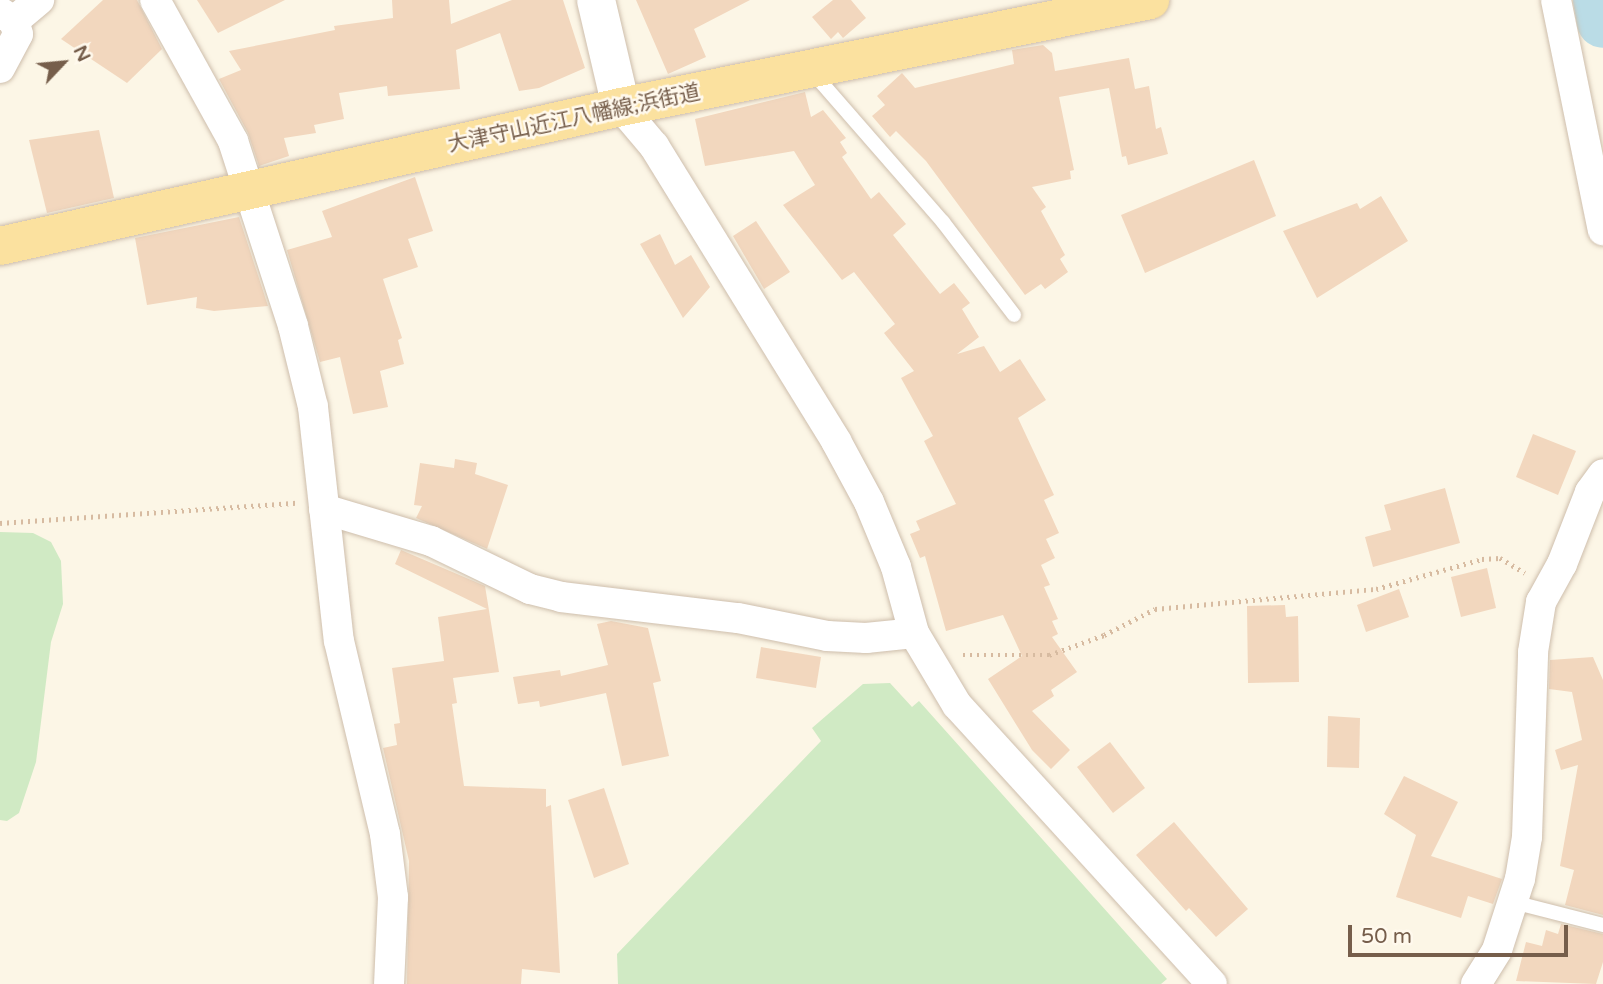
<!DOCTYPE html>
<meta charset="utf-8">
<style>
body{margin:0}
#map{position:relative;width:1603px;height:984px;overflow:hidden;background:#fcf6e6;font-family:"Varela Round","Noto Sans JP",sans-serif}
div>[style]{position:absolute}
.green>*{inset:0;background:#d0eac4}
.river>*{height:52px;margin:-26px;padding:0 26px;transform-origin:26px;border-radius:26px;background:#badce6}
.building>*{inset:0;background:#f2d7be}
.path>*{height:4.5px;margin-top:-2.25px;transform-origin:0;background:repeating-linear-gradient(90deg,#d7bba1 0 2px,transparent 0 7px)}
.roads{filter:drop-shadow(0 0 2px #cebeac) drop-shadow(0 0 2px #cebeac)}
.lane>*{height:14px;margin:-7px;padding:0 7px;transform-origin:7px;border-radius:7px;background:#fff}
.street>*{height:30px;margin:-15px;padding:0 15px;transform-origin:15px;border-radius:15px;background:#fff}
.secondary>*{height:38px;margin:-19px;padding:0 19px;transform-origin:19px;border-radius:19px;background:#fff}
.primary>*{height:38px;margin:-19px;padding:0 19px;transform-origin:19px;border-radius:19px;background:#fbe19f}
span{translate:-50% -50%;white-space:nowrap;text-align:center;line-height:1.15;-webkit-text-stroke:5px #fff9ed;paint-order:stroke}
.street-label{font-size:21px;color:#765e4b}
.north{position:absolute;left:28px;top:28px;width:70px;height:70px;-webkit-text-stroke:5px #fff9ed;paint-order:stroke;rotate:64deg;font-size:19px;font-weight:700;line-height:28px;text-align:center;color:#765e4b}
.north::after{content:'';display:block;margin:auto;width:24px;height:32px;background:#765e4b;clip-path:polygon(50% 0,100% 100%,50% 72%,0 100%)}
.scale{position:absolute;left:1348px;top:925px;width:220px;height:32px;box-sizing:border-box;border:4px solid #765e4b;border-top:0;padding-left:9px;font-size:21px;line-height:24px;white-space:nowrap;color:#765e4b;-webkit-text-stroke:5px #fff9ed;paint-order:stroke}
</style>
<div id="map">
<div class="green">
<div style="clip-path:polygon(0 532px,33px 533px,51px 542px,61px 561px,63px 604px,51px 642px,36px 762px,19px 813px,7px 821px,0 820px)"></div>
<div style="clip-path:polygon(890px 683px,912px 707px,919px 701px,1167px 979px,1161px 984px,618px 984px,617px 954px,821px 741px,812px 728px,863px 684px)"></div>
</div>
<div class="river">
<div style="left:1599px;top:0;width:22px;rotate:80deg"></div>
</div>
<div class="building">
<div style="clip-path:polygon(103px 0,137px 0,162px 49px,127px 83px,61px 39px)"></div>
<div style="clip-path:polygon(197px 0,285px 0,218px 33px)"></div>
<div style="clip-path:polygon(392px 0,449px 0,451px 24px,512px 0,563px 0,585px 68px,539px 88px,519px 91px,500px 33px,456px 50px,460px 89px,388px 96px,387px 86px,339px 93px,344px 119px,314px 125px,316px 133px,284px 138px,289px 156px,259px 166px,248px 133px,219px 79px,241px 70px,229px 51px,335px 30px,334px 26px,393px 18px)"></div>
<div style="clip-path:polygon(636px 0,750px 0,694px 29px,706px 57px,668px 74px)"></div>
<div style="clip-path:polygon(833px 0,851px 0,866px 18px,843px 38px,838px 32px,831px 39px,812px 17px)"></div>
<div style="clip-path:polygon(1043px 45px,1052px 53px,1055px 71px,1129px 58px,1135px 89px,1149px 86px,1156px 129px,1161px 127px,1168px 154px,1128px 165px,1126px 156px,1122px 157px,1109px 88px,1059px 97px,1074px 170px,1070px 171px,1071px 179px,1032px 187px,1046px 207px,1041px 211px,1065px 255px,1060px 259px,1068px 272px,1045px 289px,1041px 284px,1025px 295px,926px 161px,896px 131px,890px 137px,872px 116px,885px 105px,877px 96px,902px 73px,915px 88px,1014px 64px,1012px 50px)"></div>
<div style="clip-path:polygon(805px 92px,811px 117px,823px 110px,846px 138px,840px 142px,847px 153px,842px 157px,871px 199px,879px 192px,906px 224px,893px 235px,940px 294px,954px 283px,970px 303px,962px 309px,979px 337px,957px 354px,984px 346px,1000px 372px,1020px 359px,1046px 400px,1018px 418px,1054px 495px,1044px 500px,1059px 533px,1046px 539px,1055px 558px,1041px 565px,1050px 585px,1044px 587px,1058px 619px,1052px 621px,1058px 634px,1052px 637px,1077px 672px,1051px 690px,1054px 696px,1032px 711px,1070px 750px,1051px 769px,1032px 750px,988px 679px,1022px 656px,1003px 615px,946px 631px,925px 556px,920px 558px,910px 534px,920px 530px,916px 521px,956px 504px,924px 441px,933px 436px,901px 378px,914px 371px,884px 333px,895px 324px,854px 272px,842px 280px,783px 205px,815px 185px,794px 151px,705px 166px,695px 119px)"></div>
<div style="clip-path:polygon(99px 130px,114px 198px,47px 213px,29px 140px)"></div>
<div style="clip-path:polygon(1254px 160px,1276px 216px,1145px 273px,1121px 215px)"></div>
<div style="clip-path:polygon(415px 177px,433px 231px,408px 239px,418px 267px,383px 279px,402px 338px,398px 340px,404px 364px,380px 371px,388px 407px,353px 414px,340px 357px,320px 362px,287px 250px,332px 237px,322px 211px)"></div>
<div style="clip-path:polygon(1381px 196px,1408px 241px,1317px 298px,1283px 231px,1357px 203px,1360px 209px)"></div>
<div style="clip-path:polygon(239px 217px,268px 306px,214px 311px,196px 308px,197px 297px,147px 305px,135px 238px)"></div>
<div style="clip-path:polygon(756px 221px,790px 272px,764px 289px,733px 236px)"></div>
<div style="clip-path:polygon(660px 234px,675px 265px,691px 255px,710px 287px,683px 318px,640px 244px)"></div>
<div style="clip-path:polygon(1533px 434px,1576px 451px,1558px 495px,1516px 477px)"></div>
<div style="clip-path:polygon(455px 459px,477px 463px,475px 474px,508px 485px,487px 549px,492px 551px,416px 518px,422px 506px,414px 505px,420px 463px,454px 468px)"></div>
<div style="clip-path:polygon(1445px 488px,1460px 543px,1373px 567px,1365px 537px,1391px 530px,1384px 505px)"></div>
<div style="clip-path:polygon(401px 550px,485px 586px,499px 672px,453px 678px,457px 703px,452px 704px,464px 786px,546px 789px,546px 807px,551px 805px,560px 973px,522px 969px,521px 984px,407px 984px,409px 861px,383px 748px,397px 745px,394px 724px,400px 723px,392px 668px,444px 661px,438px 617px,487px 609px,395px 564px)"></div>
<div style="clip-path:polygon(1487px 568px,1496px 608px,1461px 617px,1451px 577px)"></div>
<div style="clip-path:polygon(1399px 589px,1409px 617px,1366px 632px,1357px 605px)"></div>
<div style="clip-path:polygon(1285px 605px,1286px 617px,1298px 616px,1299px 682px,1248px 683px,1247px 606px)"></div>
<div style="clip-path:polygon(611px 621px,648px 628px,661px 681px,653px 683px,669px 756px,622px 766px,606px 693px,540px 707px,539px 701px,518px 704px,513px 677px,560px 670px,561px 676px,608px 665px,597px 624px)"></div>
<div style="clip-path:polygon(761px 647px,821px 657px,816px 688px,756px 678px)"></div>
<div style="clip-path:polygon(1593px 657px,1603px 680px,1603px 915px,1565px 905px,1574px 870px,1560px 866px,1578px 765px,1561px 770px,1555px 750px,1582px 740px,1572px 692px,1549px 689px,1550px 660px)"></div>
<div style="clip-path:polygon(1328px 716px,1360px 718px,1359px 768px,1327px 767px)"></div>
<div style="clip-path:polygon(1110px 742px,1145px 788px,1113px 813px,1077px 767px)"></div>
<div style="clip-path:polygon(1404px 776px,1458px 802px,1431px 856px,1502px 879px,1493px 904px,1468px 896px,1461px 918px,1396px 897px,1416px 835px,1384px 814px)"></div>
<div style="clip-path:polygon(604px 788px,629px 864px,594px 878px,568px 800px)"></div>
<div style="clip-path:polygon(1174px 822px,1248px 909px,1216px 937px,1189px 908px,1186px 911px,1136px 855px)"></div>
<div style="clip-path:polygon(1561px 924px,1603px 934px,1603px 962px,1596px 984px,1516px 981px,1526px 942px,1542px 946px,1546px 930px,1558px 934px)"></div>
</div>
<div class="path">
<div style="left:0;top:523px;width:297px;rotate:-3.9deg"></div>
<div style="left:963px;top:655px;width:86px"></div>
<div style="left:1049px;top:655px;width:59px;rotate:-20deg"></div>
<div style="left:1104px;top:635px;width:57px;rotate:-27deg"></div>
<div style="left:1155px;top:609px;width:222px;rotate:-5.2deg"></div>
<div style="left:1376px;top:589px;width:110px;rotate:-15.8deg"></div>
<div style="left:1482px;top:559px;width:18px;rotate:-3deg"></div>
<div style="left:1500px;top:558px;width:29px;rotate:31deg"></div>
</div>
<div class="roads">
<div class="lane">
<div style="left:813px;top:73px;width:198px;rotate:48.9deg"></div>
<div style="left:943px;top:222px;width:117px;rotate:52.6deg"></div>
<div style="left:1513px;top:902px;width:93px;rotate:14.3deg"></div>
</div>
<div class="street">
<div style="left:155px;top:0;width:161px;rotate:61deg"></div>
<div style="left:233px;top:141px;width:194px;rotate:72deg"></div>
<div style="left:293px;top:326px;width:83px;rotate:76.1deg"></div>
<div style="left:313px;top:407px;width:235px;rotate:83.7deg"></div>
<div style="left:339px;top:641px;width:198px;rotate:76.6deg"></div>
<div style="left:385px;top:834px;width:64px;rotate:82.8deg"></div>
<div style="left:393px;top:897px;width:87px;rotate:92.6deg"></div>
<div style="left:1556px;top:0;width:235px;rotate:78.5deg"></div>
<div style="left:0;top:12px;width:17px;rotate:33deg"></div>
<div style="left:14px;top:21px;width:33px;rotate:-40deg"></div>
<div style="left:0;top:68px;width:38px;rotate:-62deg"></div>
<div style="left:18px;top:34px;width:14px;rotate:-107deg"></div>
<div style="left:621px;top:107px;width:51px;rotate:49.8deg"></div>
<div style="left:654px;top:146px;width:347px;rotate:58.3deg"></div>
<div style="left:836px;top:441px;width:69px;rotate:61.6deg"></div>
<div style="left:869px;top:502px;width:70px;rotate:67.4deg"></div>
<div style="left:896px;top:567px;width:68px;rotate:74.7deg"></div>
<div style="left:914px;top:633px;width:84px;rotate:59.2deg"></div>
<div style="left:957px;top:705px;width:378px;rotate:47.6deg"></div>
<div style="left:324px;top:509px;width:112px;rotate:16.7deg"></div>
<div style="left:431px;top:541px;width:110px;rotate:25.9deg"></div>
<div style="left:530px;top:589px;width:32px;rotate:14deg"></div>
<div style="left:561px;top:597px;width:178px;rotate:6.8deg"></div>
<div style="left:738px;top:618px;width:91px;rotate:11.4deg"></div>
<div style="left:827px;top:636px;width:39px;rotate:3deg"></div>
<div style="left:866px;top:638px;width:48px;rotate:-5.9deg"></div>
<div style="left:1476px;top:984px;width:40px;rotate:-58deg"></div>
<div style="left:1497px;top:950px;width:75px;rotate:-72.1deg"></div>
<div style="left:1520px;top:879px;width:43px;rotate:-80.5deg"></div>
<div style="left:1527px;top:837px;width:185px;rotate:-88.1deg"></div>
<div style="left:1533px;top:652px;width:51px;rotate:-80.9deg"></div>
<div style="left:1541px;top:602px;width:43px;rotate:-61.1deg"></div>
<div style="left:1562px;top:564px;width:77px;rotate:-68.7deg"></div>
<div style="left:1590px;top:492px;width:22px;rotate:-54deg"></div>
</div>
<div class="secondary">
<div style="left:596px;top:0;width:110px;rotate:76.8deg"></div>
</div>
<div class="primary">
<div style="left:0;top:246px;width:636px;rotate:-12.62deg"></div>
<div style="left:621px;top:107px;width:540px;rotate:-11.43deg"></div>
</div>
</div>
<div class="street-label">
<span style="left:574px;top:119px;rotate:-12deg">大津守山近江八幡線;浜街道</span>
</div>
<div class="north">N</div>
<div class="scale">50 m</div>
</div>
